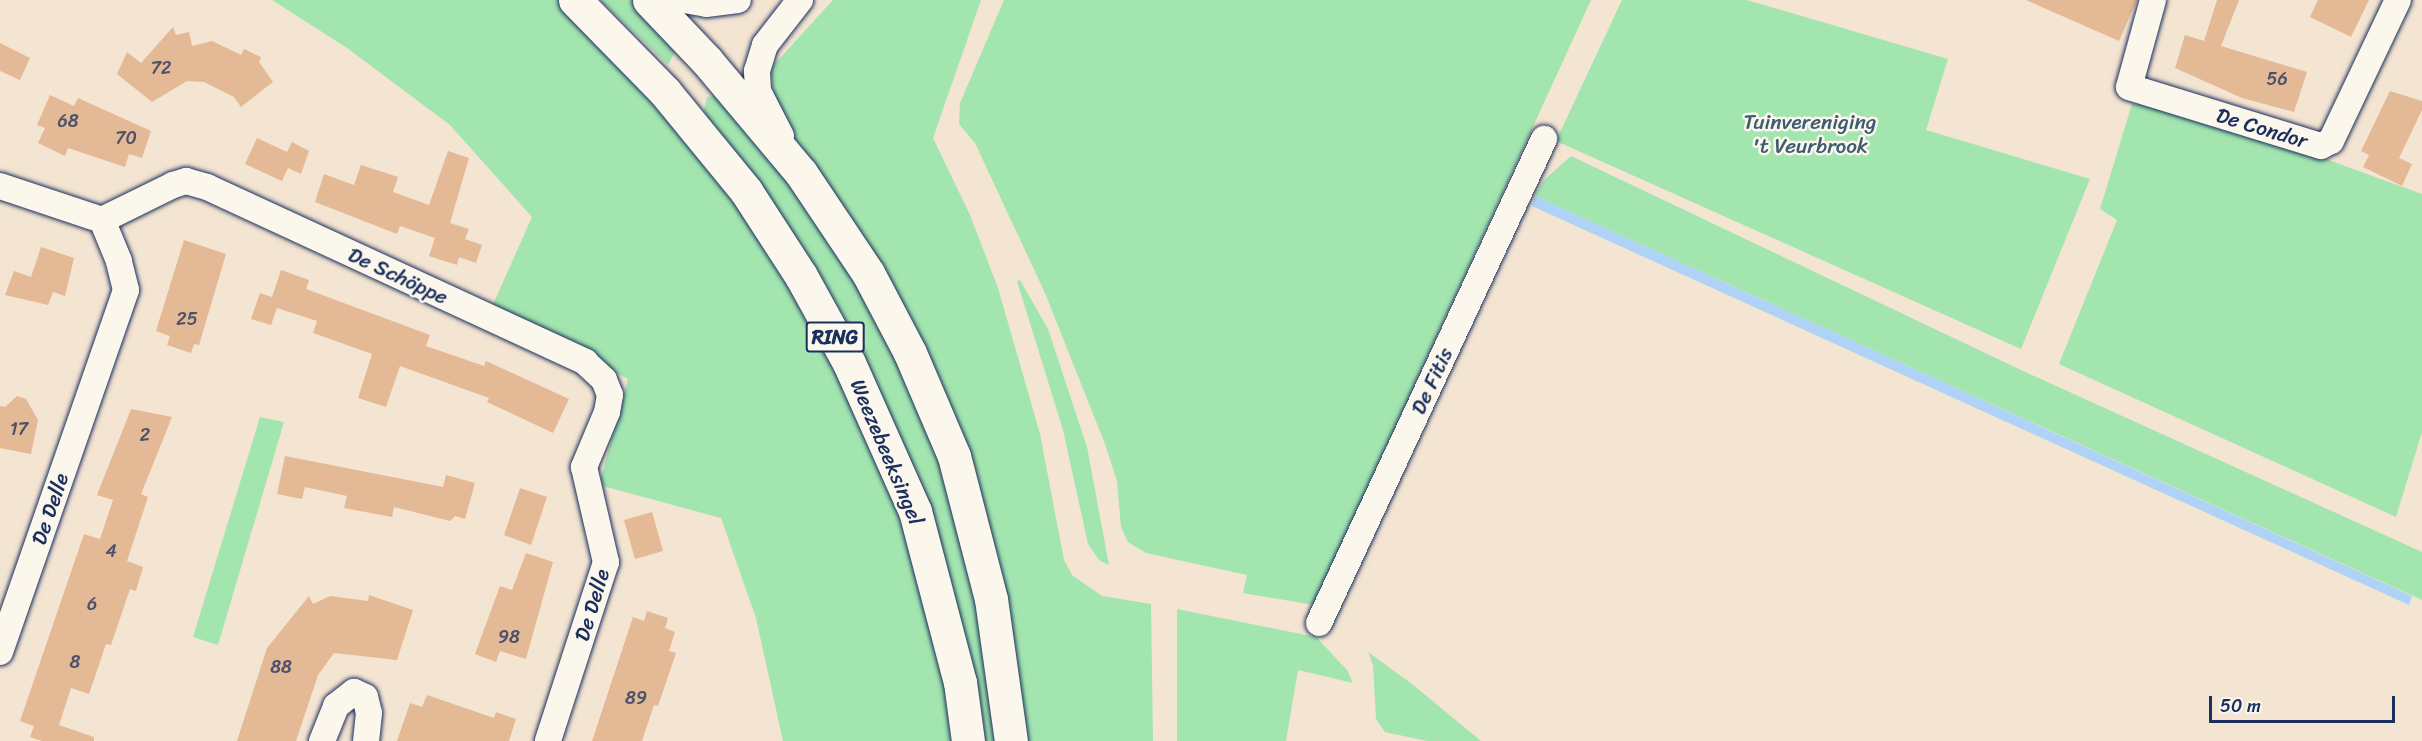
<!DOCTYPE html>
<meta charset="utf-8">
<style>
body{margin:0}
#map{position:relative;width:2422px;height:741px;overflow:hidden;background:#f4e4d2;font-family:Sriracha,sans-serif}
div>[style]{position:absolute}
.green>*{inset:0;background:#a2e5af}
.water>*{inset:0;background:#afd2f7}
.building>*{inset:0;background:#e4b995}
.roads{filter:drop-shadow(0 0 2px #1b2f5e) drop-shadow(0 0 2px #1b2f5e)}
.minor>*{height:26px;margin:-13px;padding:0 13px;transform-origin:13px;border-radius:13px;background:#fbf7ec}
.major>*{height:33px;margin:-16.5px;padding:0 16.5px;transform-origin:16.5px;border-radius:16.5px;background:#fbf7ec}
span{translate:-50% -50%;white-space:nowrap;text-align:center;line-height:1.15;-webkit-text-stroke:5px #fbf7ec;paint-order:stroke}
.number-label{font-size:18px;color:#4d526c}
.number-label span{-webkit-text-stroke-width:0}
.shield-label span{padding:2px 4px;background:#fbf7ec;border:2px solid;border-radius:4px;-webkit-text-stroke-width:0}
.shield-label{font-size:20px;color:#1b2f5e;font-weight:700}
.park-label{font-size:21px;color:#3d5c72}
.street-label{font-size:21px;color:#1b2f5e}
.scale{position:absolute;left:2209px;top:696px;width:186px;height:27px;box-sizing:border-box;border:3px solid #1b2f5e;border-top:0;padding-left:8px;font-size:18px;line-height:21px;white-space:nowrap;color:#1b2f5e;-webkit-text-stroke:4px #fbf7ec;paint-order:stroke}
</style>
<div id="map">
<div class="green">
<div style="clip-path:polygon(272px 0,560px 0,659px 105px,744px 213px,835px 361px,899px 503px,961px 741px,783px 741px,756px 618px,721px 518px,599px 485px,628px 379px,491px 309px,532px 217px,450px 125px,347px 48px)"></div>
<div style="clip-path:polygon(601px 0,641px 0,679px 44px,668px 65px)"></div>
<div style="clip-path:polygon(833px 0,981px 0,933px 138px,970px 215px,998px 288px,1040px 434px,1064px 560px,1072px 575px,1102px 596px,1151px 604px,1153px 741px,1026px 741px,877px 265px,777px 111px,770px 69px)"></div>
<div style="clip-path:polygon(1004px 0,1591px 0,1314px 605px,1243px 593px,1247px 575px,1146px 553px,1128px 542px,1121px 527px,1117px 481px,1105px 444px,1045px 293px,975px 143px,959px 124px,960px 103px)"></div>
<div style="clip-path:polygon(1622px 0,1747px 0,1948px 59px,1926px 130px,2090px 179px,2021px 349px,1556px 141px)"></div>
<div style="clip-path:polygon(715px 96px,784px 174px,832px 243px,895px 351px,963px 521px,1003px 741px,984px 741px,940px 554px,712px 128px,704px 110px,707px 97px)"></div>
<div style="clip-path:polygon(2147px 103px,2323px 158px,2422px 194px,2422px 432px,2396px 517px,2059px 364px,2117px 220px,2100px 209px,2132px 104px)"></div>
<div style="clip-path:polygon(1571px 156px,2021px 370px,2422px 552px,2422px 600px,1535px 196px,1543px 181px)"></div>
<div style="clip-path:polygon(1020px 280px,1048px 329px,1087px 447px,1109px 565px,1099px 560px,1088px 544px,1063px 430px,1017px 281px)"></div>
<div style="clip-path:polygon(260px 417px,284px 422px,218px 645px,193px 637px)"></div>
<div style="clip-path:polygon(1177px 609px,1316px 637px,1347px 670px,1353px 683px,1298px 670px,1286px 741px,1177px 741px)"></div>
<div style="clip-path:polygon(1368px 652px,1412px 684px,1481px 741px,1427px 741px,1385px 732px,1376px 719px,1373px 665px)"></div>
</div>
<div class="water">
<div style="clip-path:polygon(1535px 196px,2412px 596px,2409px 605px,1532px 206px)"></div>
</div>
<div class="building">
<div style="clip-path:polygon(2026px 0,2137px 0,2119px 41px)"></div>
<div style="clip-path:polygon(2217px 0,2239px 0,2221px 46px,2307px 72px,2294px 112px,2242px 98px,2175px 68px,2185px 35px,2204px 41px)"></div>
<div style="clip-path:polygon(2318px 0,2369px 0,2351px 37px,2310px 17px)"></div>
<div style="clip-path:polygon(173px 27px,176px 35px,189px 32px,192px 46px,212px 41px,241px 55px,244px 49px,261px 57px,259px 62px,273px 82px,241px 107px,234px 97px,204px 82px,187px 81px,152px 102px,117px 74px,127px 52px,141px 63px)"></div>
<div style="clip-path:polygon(0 43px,30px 58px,20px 80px,0 71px)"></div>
<div style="clip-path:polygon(2390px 91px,2422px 101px,2422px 110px,2399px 158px,2412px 164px,2402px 186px,2363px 167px,2369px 155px,2361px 151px)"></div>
<div style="clip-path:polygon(50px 95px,74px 106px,78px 98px,151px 131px,142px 158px,129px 154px,125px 167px,68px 148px,65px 156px,38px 143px,45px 128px,37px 125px)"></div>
<div style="clip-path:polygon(257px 138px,287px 152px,292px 142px,309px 151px,301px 174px,288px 168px,282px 181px,245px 164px)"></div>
<div style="clip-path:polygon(448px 151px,469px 158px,450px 223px,469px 229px,465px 239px,482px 245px,476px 263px,459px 257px,457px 265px,429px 256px,435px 238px,400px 226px,397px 234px,315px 202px,324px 174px,354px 185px,361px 165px,398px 177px,393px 192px,429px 205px)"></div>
<div style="clip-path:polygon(184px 240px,226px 254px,199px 345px,194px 344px,191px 353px,167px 345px,170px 336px,156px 331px)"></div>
<div style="clip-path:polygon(41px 247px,74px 258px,65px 296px,53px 292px,48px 305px,5px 295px,14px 271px,31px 277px)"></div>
<div style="clip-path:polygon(281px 270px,309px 280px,306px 289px,430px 335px,426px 346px,484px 366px,486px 361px,569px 399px,553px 433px,487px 402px,489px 398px,400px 366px,386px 407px,358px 398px,372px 354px,313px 333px,317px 321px,277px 308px,271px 325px,251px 319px,260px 293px,272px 297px)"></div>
<div style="clip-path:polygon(17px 396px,26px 399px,38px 420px,31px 454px,0 448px,0 406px,5px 407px)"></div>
<div style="clip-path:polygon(131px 409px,172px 417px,141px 494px,148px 497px,127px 561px,143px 567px,136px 591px,130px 589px,111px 645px,106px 644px,89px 694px,71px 688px,59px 725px,94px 737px,94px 741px,42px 741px,30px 737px,34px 726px,20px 721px,84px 534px,100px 539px,113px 500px,97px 495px)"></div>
<div style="clip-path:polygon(285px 456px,443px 487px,446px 475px,475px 483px,465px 519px,455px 516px,450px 521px,394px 507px,392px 517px,344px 508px,347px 496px,305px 487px,302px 499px,277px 494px)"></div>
<div style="clip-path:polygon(520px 488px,547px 497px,531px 545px,504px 535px)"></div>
<div style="clip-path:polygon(652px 512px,663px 551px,635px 559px,624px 520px)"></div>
<div style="clip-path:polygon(526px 553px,553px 562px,526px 659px,500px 651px,496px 662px,475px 654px,500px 586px,512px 590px)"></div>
<div style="clip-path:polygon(369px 595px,413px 610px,397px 660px,334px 653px,318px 675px,296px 741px,237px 741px,267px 648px,309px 596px,313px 604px,330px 596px,368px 601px)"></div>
<div style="clip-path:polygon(647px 611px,668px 618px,665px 628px,675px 632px,669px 651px,676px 653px,658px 706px,654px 705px,642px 741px,592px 741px,633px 617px,644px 621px)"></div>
<div style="clip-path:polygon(427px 695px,494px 718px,496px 712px,516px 719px,509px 741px,397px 741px,410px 703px,422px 707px)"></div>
</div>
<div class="roads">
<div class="minor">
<div style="left:684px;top:0;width:22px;rotate:10deg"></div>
<div style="left:706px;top:4px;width:32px;rotate:-7deg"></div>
<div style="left:2153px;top:0;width:90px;rotate:105.4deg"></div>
<div style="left:2129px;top:87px;width:201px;rotate:17.1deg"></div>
<div style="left:2321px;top:146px;width:11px;rotate:-27deg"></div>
<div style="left:2331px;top:141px;width:156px;rotate:-64.6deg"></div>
<div style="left:781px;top:136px;width:51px;rotate:-117.1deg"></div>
<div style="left:758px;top:91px;width:20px;rotate:-93deg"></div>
<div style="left:757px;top:71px;width:27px;rotate:-73deg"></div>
<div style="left:765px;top:45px;width:57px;rotate:-52.1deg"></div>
<div style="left:0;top:186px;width:108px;rotate:18.4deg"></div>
<div style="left:102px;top:220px;width:79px;rotate:-26.2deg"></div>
<div style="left:173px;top:185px;width:14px;rotate:-17deg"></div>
<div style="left:186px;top:181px;width:22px;rotate:16deg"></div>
<div style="left:207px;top:187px;width:417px;rotate:24.8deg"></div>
<div style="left:585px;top:362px;width:26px;rotate:43deg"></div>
<div style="left:604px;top:380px;width:16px;rotate:68deg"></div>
<div style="left:610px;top:395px;width:17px;rotate:100deg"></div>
<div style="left:607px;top:412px;width:60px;rotate:112.7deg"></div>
<div style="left:584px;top:467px;width:98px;rotate:77deg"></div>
<div style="left:606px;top:562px;width:188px;rotate:108deg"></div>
<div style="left:1319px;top:623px;width:534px;rotate:-65.07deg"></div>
<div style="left:0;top:652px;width:383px;rotate:-70.8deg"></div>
<div style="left:126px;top:290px;width:30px;rotate:-104deg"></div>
<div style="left:119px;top:261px;width:44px;rotate:-112.5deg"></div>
<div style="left:322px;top:741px;width:38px;rotate:-68deg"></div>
<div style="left:336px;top:706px;width:23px;rotate:-38deg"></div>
<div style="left:354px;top:692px;width:12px;rotate:24deg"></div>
<div style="left:365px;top:697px;width:16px;rotate:76deg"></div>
<div style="left:369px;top:713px;width:28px;rotate:96deg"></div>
</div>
<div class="major">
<div style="left:575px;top:0;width:129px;rotate:45.6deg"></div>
<div style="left:665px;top:92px;width:128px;rotate:50.7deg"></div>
<div style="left:746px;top:191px;width:101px;rotate:57.1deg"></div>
<div style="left:801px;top:276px;width:99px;rotate:61.1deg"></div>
<div style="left:849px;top:363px;width:162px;rotate:66deg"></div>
<div style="left:915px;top:511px;width:177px;rotate:75.3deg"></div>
<div style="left:960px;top:682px;width:60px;rotate:82.3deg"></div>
<div style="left:649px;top:0;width:84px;rotate:46.4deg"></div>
<div style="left:707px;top:61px;width:146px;rotate:50deg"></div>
<div style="left:801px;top:173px;width:120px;rotate:56.2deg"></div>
<div style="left:868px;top:273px;width:90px;rotate:62.3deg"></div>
<div style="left:910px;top:353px;width:112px;rotate:66.9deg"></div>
<div style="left:954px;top:456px;width:148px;rotate:75.5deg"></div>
<div style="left:991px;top:599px;width:143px;rotate:82deg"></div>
</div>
</div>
<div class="number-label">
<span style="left:161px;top:68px">72</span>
<span style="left:2277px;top:79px">56</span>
<span style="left:68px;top:121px">68</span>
<span style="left:126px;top:138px">70</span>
<span style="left:187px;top:319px">25</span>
<span style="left:19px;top:429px">17</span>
<span style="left:145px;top:435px">2</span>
<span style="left:111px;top:551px">4</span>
<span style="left:92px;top:604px">6</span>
<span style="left:509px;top:637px">98</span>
<span style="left:75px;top:662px">8</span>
<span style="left:281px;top:667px">88</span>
<span style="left:636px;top:698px">89</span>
</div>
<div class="shield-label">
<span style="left:835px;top:337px">RING</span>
</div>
<div class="park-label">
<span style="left:1810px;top:134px">Tuinvereniging<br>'t Veurbrook</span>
</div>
<div class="street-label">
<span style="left:2262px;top:128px;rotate:17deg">De Condor</span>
<span style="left:398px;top:276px;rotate:25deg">De Schöppe</span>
<span style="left:1432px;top:381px;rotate:-65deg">De Fitis</span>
<span style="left:887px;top:452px;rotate:67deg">Weezebeeksingel</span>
<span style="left:50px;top:509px;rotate:-71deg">De Delle</span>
<span style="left:592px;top:605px;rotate:-73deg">De Delle</span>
</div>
<div class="scale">50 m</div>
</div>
